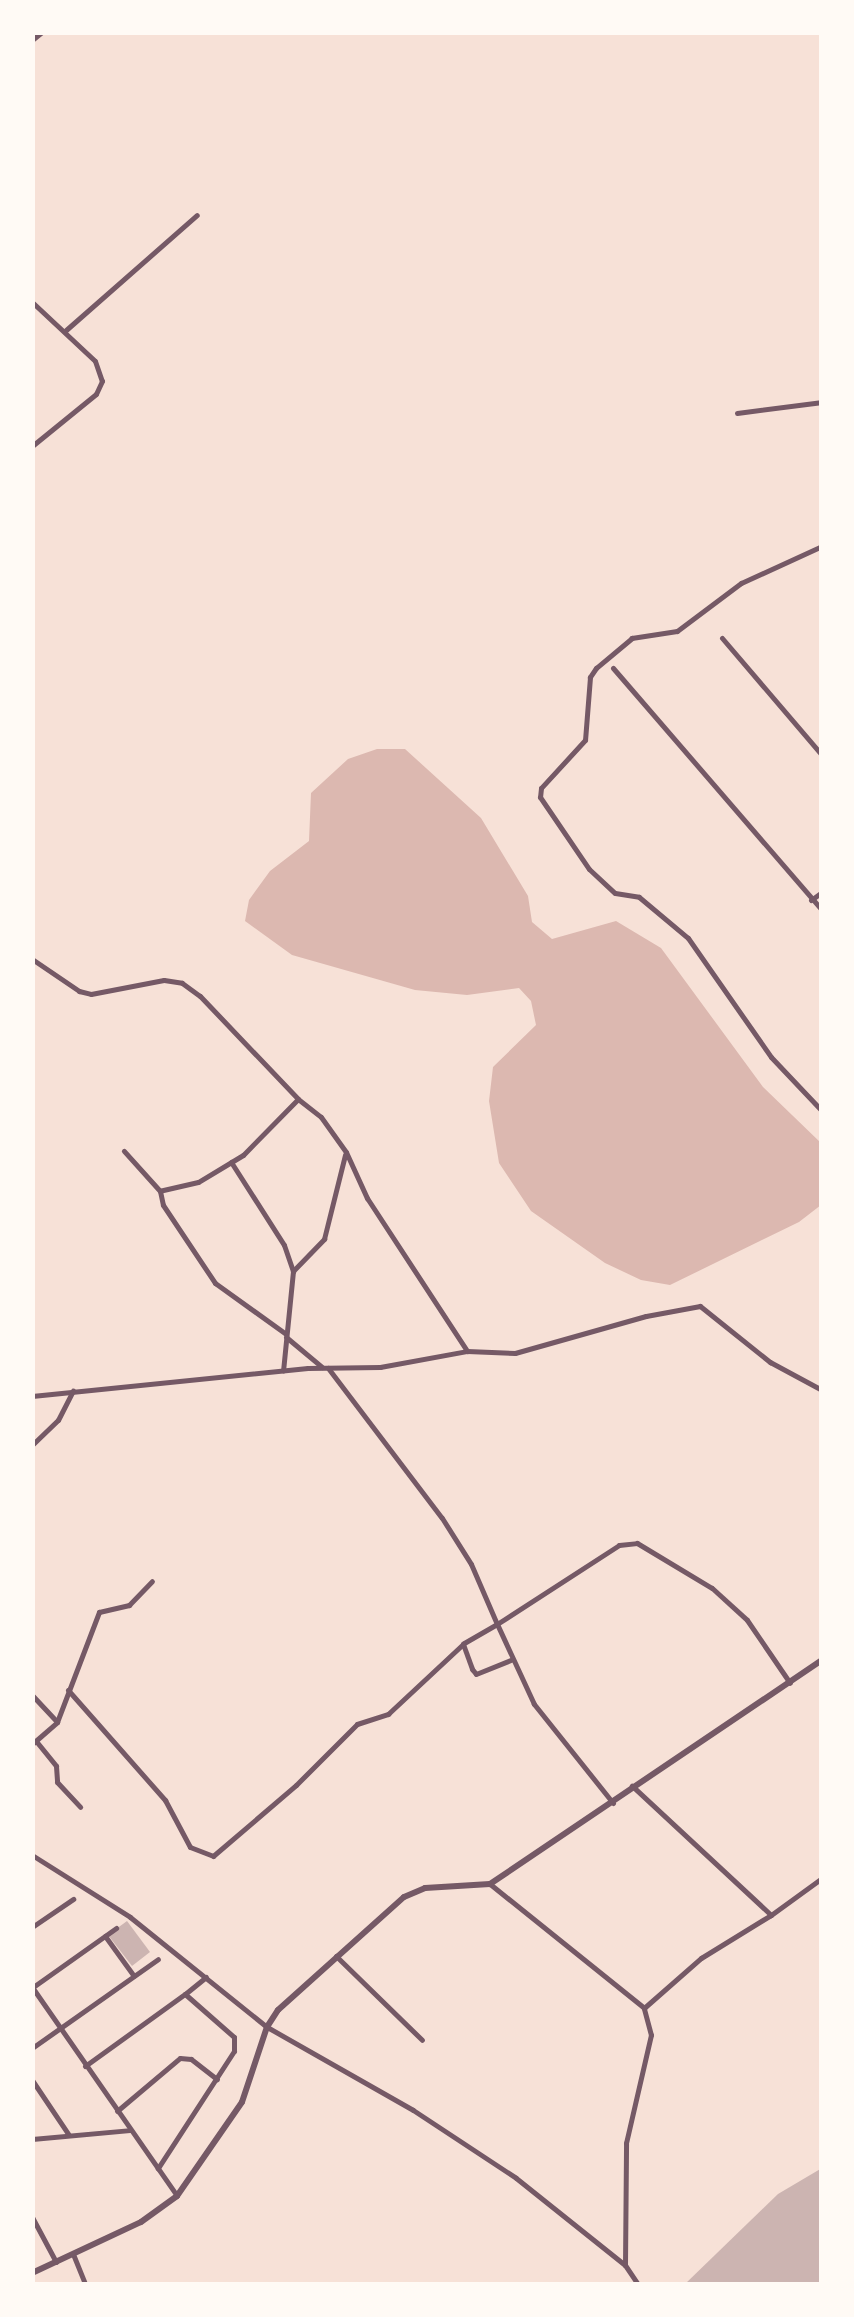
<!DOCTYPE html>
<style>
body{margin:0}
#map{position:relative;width:854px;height:2317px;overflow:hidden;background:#f7e1d7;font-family:Helvetica,sans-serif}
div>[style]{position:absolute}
.water>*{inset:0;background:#dcb8b0}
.building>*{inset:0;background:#ccb4b1}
.minor>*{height:5px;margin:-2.5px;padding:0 2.5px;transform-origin:2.5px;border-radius:2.5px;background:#755966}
.tertiary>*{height:6px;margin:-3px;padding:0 3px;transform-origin:3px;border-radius:3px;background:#755966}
span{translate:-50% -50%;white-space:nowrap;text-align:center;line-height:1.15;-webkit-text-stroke:10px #fffaf5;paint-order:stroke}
.frame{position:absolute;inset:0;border:35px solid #fffaf5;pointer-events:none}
</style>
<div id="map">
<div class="water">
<div style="clip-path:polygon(377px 749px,405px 749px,481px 818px,528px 896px,532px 922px,552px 939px,616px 921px,661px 948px,763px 1087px,821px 1143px,821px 1205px,799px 1222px,670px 1285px,641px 1280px,605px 1263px,531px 1211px,499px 1163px,489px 1101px,493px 1067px,536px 1025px,531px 1001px,519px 988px,467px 995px,415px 990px,292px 955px,245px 921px,249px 900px,270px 871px,309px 841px,311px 793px,348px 759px)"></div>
</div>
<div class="building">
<div style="clip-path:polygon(127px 1921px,150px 1952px,132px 1966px,108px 1935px)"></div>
<div style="clip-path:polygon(822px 2168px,822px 2284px,685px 2284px,778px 2194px)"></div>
</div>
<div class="minor">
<div style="left:32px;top:40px;width:13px;rotate:-39deg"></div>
<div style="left:32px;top:302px;width:86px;rotate:43.1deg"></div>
<div style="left:95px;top:361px;width:21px;rotate:71deg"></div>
<div style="left:102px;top:381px;width:14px;rotate:115deg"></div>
<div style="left:96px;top:394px;width:82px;rotate:140.9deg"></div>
<div style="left:66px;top:330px;width:174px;rotate:-41.3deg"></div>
<div style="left:737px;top:413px;width:86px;rotate:-7.4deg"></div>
<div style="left:822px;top:546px;width:89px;rotate:155.4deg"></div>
<div style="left:741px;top:583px;width:80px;rotate:143.1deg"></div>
<div style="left:677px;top:631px;width:46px;rotate:171.2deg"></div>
<div style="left:632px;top:638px;width:47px;rotate:140.2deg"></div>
<div style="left:596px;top:668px;width:11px;rotate:124deg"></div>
<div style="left:590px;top:677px;width:63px;rotate:94.5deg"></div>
<div style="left:585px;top:740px;width:65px;rotate:132.5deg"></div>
<div style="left:541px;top:788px;width:9px;rotate:96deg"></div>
<div style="left:540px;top:797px;width:87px;rotate:55.8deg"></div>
<div style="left:589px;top:869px;width:35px;rotate:43deg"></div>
<div style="left:615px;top:893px;width:24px;rotate:9deg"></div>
<div style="left:639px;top:897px;width:64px;rotate:39.9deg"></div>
<div style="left:688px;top:938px;width:145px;rotate:55.1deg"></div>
<div style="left:771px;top:1057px;width:74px;rotate:46.6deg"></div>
<div style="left:722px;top:638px;width:154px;rotate:49.5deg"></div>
<div style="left:613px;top:668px;width:320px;rotate:49.2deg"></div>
<div style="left:811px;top:900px;width:14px;rotate:-36deg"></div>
<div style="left:32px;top:959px;width:57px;rotate:34.2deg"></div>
<div style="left:79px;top:991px;width:12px;rotate:14deg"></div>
<div style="left:91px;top:994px;width:74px;rotate:-10.9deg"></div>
<div style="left:164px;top:980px;width:18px;rotate:9deg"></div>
<div style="left:182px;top:983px;width:22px;rotate:36deg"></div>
<div style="left:200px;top:996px;width:142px;rotate:46.4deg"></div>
<div style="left:298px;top:1099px;width:78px;rotate:134.5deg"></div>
<div style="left:243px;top:1155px;width:52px;rotate:149deg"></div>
<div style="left:198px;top:1182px;width:39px;rotate:167deg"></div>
<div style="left:160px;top:1191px;width:54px;rotate:-132deg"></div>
<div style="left:298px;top:1099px;width:29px;rotate:38deg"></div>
<div style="left:321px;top:1117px;width:43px;rotate:54.5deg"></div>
<div style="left:346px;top:1152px;width:51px;rotate:65.5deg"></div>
<div style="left:367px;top:1198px;width:183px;rotate:56.8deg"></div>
<div style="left:231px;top:1162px;width:98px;rotate:57.4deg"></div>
<div style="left:284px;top:1245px;width:28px;rotate:71deg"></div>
<div style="left:293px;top:1271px;width:100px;rotate:95.7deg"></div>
<div style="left:160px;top:1191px;width:14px;rotate:78deg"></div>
<div style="left:163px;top:1205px;width:94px;rotate:56.3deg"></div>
<div style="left:215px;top:1283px;width:87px;rotate:35.7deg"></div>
<div style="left:293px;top:1271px;width:45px;rotate:-45.9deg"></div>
<div style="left:324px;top:1239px;width:87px;rotate:-76deg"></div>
<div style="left:286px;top:1337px;width:47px;rotate:39.8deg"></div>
<div style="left:328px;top:1368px;width:188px;rotate:52.8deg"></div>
<div style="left:442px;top:1518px;width:54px;rotate:57.8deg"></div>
<div style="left:471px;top:1564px;width:65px;rotate:66.6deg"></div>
<div style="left:497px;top:1624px;width:39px;rotate:150deg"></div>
<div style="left:463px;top:1644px;width:27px;rotate:70deg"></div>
<div style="left:472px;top:1669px;width:6px;rotate:51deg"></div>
<div style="left:476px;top:1674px;width:38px;rotate:-22deg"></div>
<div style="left:32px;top:1396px;width:277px;rotate:-5.8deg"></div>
<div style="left:308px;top:1368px;width:72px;rotate:-0.8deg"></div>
<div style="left:380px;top:1367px;width:88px;rotate:-10.4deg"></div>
<div style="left:467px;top:1351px;width:48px;rotate:2.4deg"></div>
<div style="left:515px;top:1353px;width:136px;rotate:-15.8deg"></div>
<div style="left:646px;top:1316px;width:55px;rotate:-10.5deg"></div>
<div style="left:700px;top:1306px;width:90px;rotate:38.7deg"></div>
<div style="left:770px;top:1362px;width:59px;rotate:28.3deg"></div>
<div style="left:32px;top:1445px;width:36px;rotate:-44deg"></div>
<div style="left:58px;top:1420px;width:33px;rotate:-63deg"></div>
<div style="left:68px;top:1690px;width:147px;rotate:48.6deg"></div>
<div style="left:165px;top:1800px;width:53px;rotate:62deg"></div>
<div style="left:190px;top:1847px;width:25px;rotate:21deg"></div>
<div style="left:213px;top:1856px;width:109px;rotate:-40.5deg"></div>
<div style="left:296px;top:1785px;width:86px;rotate:-45deg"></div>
<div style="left:357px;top:1724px;width:33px;rotate:-18deg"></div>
<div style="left:388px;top:1714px;width:103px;rotate:-43deg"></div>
<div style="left:32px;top:1695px;width:37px;rotate:47deg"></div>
<div style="left:57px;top:1722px;width:118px;rotate:-69.1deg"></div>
<div style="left:99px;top:1612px;width:31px;rotate:-13deg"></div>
<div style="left:129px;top:1605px;width:33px;rotate:-46deg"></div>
<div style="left:36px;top:1741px;width:32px;rotate:51deg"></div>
<div style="left:56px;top:1766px;width:16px;rotate:86deg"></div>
<div style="left:57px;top:1782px;width:34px;rotate:47deg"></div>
<div style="left:32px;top:1744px;width:33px;rotate:-41deg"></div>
<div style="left:613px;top:1803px;width:127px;rotate:-128.6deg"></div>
<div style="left:534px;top:1704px;width:88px;rotate:-114.8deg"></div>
<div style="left:497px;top:1624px;width:145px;rotate:-32.9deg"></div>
<div style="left:619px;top:1545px;width:18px;rotate:-6deg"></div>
<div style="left:637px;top:1543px;width:87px;rotate:31deg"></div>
<div style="left:712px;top:1588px;width:47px;rotate:42.4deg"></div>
<div style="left:747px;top:1620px;width:76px;rotate:55.7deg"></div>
<div style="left:32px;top:1855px;width:116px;rotate:32.3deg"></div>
<div style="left:130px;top:1917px;width:176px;rotate:38.8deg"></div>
<div style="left:267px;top:2027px;width:168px;rotate:29.6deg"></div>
<div style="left:413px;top:2110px;width:123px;rotate:33.4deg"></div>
<div style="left:516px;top:2178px;width:139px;rotate:38.6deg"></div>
<div style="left:625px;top:2265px;width:23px;rotate:56deg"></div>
<div style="left:490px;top:1884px;width:198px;rotate:38.8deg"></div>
<div style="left:644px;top:2008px;width:76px;rotate:-41.3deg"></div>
<div style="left:701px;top:1958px;width:82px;rotate:-31.6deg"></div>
<div style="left:771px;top:1915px;width:190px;rotate:-137.1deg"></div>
<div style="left:771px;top:1915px;width:63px;rotate:-36deg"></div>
<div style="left:32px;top:1927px;width:50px;rotate:-34.3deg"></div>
<div style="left:105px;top:1936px;width:49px;rotate:54.1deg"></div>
<div style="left:336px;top:1956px;width:120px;rotate:44.3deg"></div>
<div style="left:32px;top:1987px;width:254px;rotate:55.2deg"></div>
<div style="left:33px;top:1987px;width:102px;rotate:-35.4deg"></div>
<div style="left:185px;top:1994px;width:27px;rotate:-39deg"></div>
<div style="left:32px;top:2048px;width:154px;rotate:-35.2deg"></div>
<div style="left:85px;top:2066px;width:123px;rotate:-35.8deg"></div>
<div style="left:185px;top:1994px;width:65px;rotate:41.3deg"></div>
<div style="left:234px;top:2037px;width:14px;rotate:90deg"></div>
<div style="left:234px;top:2051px;width:140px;rotate:123deg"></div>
<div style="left:32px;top:2080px;width:66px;rotate:56.1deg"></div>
<div style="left:117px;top:2111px;width:82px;rotate:-40.1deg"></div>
<div style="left:180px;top:2058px;width:11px;rotate:5deg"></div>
<div style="left:191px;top:2059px;width:33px;rotate:38deg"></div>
<div style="left:32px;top:2139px;width:98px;rotate:-5.2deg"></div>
<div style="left:32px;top:2217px;width:51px;rotate:61.9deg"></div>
<div style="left:73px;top:2254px;width:32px;rotate:68deg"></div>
<div style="left:625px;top:2265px;width:122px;rotate:-89.5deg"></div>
<div style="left:626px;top:2143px;width:111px;rotate:-77deg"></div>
<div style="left:651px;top:2035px;width:28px;rotate:-105deg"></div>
</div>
<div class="tertiary">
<div style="left:32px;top:2273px;width:120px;rotate:-25.1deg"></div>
<div style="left:141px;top:2222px;width:44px;rotate:-35.8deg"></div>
<div style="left:177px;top:2196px;width:114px;rotate:-55.3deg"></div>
<div style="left:242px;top:2102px;width:79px;rotate:-71.6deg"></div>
<div style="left:267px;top:2027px;width:20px;rotate:-57deg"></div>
<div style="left:278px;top:2010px;width:169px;rotate:-41.9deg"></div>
<div style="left:404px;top:1897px;width:23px;rotate:-23deg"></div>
<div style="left:425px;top:1888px;width:65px;rotate:-3.5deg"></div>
<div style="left:490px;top:1884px;width:400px;rotate:-34deg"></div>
</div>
<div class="frame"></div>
</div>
